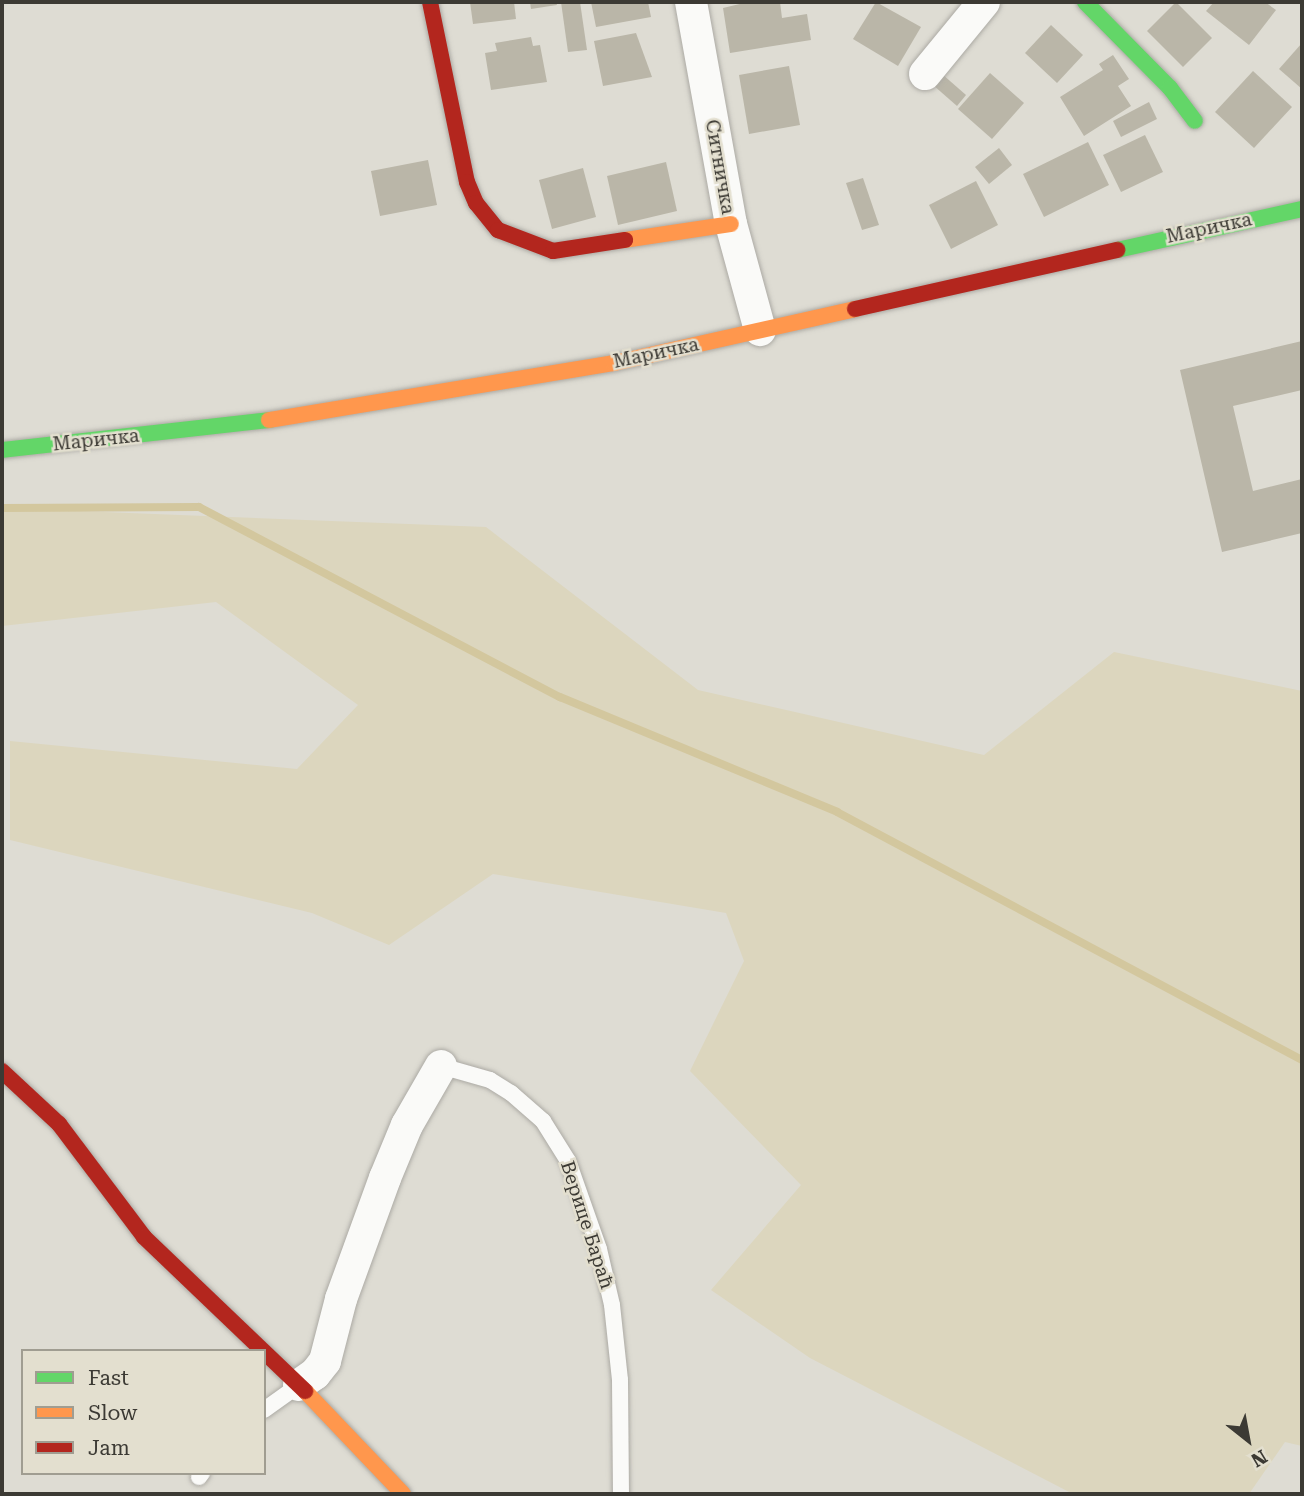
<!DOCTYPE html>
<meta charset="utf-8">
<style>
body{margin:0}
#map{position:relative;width:1304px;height:1496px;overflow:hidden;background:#dedcd3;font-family:"Roboto Serif",serif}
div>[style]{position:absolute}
.green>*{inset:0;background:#dcd6be}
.stream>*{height:8px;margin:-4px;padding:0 4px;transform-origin:4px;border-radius:4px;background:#d3c79e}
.building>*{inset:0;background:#bab6a8}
.roads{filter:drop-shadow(0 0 2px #acaaa4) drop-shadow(0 0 2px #acaaa4)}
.lane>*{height:16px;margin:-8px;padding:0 8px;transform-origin:8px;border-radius:8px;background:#fafaf8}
.street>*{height:32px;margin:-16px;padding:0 16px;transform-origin:16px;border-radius:16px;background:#fafaf8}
.fast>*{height:16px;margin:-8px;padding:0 8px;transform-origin:8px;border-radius:8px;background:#63d668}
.slow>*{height:16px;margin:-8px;padding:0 8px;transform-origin:8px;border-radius:8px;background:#ff974d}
.jam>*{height:16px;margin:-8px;padding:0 8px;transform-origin:8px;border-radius:8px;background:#b3261e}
span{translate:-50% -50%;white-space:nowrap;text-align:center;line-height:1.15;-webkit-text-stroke:5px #e3dfcf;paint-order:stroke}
.street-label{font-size:19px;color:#3c3a34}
.frame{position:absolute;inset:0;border:4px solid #3c3a34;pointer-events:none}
.legend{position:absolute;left:21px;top:1349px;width:245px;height:126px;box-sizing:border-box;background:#e3dfcf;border:2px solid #a09d91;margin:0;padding:9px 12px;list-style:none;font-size:21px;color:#3c3a34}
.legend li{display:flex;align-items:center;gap:14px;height:35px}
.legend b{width:35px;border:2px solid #a09d91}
.north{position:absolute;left:1213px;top:1405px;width:70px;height:70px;-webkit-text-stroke:5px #e3dfcf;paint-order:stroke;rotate:149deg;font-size:19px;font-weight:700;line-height:28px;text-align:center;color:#3c3a34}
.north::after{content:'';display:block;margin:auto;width:24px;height:32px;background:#3c3a34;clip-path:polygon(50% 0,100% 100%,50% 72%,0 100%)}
</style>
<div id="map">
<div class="green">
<div style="clip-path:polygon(2px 508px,486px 527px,698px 690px,984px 755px,1114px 652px,1302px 691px,1302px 1446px,1285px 1442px,1249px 1494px,1073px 1494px,810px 1358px,711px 1290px,801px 1185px,690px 1071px,744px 961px,726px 913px,493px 874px,389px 945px,312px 913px,10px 840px,10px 741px,297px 769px,358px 705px,216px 602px,2px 626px)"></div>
</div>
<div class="stream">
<div style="left:2px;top:508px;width:197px;rotate:-0.3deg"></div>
<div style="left:199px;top:507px;width:408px;rotate:27.8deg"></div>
<div style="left:560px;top:697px;width:300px;rotate:22.5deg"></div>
<div style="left:837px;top:812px;width:527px;rotate:28.07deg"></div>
</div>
<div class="building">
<div style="clip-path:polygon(470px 2px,514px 2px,516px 19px,473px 24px)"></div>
<div style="clip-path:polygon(530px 2px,556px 2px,557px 5px,531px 9px)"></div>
<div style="clip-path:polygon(561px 2px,580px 2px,587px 50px,568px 52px)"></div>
<div style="clip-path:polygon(591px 2px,648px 2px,651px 17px,596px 27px)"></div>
<div style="clip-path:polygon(748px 2px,780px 2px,782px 18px,807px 14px,811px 40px,730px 53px,723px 8px)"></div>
<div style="clip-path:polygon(876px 2px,921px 27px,898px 66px,853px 39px)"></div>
<div style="clip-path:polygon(1176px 2px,1212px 38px,1183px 67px,1147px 31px)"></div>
<div style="clip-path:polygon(1214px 2px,1265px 2px,1276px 10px,1249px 45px,1206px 11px)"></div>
<div style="clip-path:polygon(1051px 25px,1083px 55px,1057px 83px,1025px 53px)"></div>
<div style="clip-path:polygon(636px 33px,652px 77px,603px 86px,594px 41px)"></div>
<div style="clip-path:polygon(531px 37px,533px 46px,540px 45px,547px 82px,491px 90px,485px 53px,497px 51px,495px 43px)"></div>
<div style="clip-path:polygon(1302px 43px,1302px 89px,1279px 69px)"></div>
<div style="clip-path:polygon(1113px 55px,1129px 79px,1118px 86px,1131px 106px,1084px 136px,1060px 97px,1103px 70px,1099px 64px)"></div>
<div style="clip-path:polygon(789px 66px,800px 125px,749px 134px,739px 75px)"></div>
<div style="clip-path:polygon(1253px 71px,1292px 107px,1254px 148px,1215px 112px)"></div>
<div style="clip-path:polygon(990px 73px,1024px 103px,992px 139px,958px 109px)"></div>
<div style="clip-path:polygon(942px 74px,966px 95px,957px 106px,933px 85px)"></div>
<div style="clip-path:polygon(1149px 102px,1157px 119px,1121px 137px,1113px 121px)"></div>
<div style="clip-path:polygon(1145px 135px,1163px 172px,1121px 192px,1103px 155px)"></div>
<div style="clip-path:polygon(1088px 142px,1109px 185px,1044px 217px,1023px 174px)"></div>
<div style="clip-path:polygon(999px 148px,1012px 165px,989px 184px,975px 167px)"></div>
<div style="clip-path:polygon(428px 160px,437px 205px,380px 216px,371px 171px)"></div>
<div style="clip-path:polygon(666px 162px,677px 211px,618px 225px,607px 176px)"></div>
<div style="clip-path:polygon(583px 168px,596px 217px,552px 229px,539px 180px)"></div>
<div style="clip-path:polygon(863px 178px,879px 225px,862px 230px,846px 183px)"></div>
<div style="clip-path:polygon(976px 181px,998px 225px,951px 249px,929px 205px)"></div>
<div style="clip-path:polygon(1302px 341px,1302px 390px,1233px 406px,1253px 491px,1302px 479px,1302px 533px,1222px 552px,1180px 370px)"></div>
</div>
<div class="roads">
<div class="lane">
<div style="left:441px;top:1066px;width:51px;rotate:15.9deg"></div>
<div style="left:490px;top:1080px;width:25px;rotate:32deg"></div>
<div style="left:511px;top:1093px;width:43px;rotate:41.2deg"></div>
<div style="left:543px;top:1121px;width:47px;rotate:58deg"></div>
<div style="left:568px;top:1161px;width:93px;rotate:70.6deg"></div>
<div style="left:599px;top:1249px;width:57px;rotate:76.9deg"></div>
<div style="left:612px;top:1305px;width:75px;rotate:83.9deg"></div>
<div style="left:620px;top:1380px;width:114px;rotate:89.5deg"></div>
<div style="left:264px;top:1410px;width:43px;rotate:-35.5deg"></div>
<div style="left:199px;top:1477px;width:5px;rotate:-53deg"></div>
</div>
<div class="street">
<div style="left:691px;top:2px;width:226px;rotate:79.8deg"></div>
<div style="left:731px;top:224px;width:110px;rotate:74.7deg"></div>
<div style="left:925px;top:74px;width:93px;rotate:-50.7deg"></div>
<div style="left:299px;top:1385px;width:19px;rotate:-35deg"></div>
<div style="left:315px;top:1374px;width:16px;rotate:-52deg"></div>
<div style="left:325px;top:1361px;width:64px;rotate:-75.5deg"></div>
<div style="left:341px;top:1299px;width:129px;rotate:-70deg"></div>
<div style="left:385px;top:1178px;width:57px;rotate:-67.5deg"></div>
<div style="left:407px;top:1125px;width:68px;rotate:-60deg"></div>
</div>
<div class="fast">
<div style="left:1085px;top:2px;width:121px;rotate:45.3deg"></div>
<div style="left:1170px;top:88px;width:41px;rotate:52.9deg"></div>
<div style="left:1117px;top:250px;width:189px;rotate:-12.5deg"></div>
<div style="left:2px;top:450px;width:269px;rotate:-6.4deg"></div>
</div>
<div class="slow">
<div style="left:625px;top:240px;width:107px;rotate:-8.6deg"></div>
<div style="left:269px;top:420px;width:350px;rotate:-9.4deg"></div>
<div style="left:614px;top:363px;width:247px;rotate:-12.6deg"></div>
<div style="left:305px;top:1391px;width:142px;rotate:46.4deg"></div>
</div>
<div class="jam">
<div style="left:430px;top:2px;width:184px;rotate:78.4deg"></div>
<div style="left:467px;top:182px;width:23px;rotate:67deg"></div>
<div style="left:476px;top:203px;width:35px;rotate:51deg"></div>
<div style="left:498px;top:230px;width:59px;rotate:20.9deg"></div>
<div style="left:553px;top:251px;width:73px;rotate:-8.7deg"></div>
<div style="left:855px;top:309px;width:269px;rotate:-12.7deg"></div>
<div style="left:2px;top:1071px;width:78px;rotate:42.9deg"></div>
<div style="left:59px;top:1124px;width:141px;rotate:53deg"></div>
<div style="left:144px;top:1237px;width:223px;rotate:43.7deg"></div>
</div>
</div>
<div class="street-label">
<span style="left:720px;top:167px;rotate:80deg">Ситничка</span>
<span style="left:1209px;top:228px;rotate:-12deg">Маричка</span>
<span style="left:656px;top:353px;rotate:-12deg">Маричка</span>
<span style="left:96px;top:440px;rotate:-6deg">Маричка</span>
<span style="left:587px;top:1225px;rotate:72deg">Верице Бараћ</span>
</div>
<div class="frame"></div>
<ul class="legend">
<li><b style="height:9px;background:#63d668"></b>Fast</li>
<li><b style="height:9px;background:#ff974d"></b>Slow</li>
<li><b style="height:9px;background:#b3261e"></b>Jam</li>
</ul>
<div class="north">N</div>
</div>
